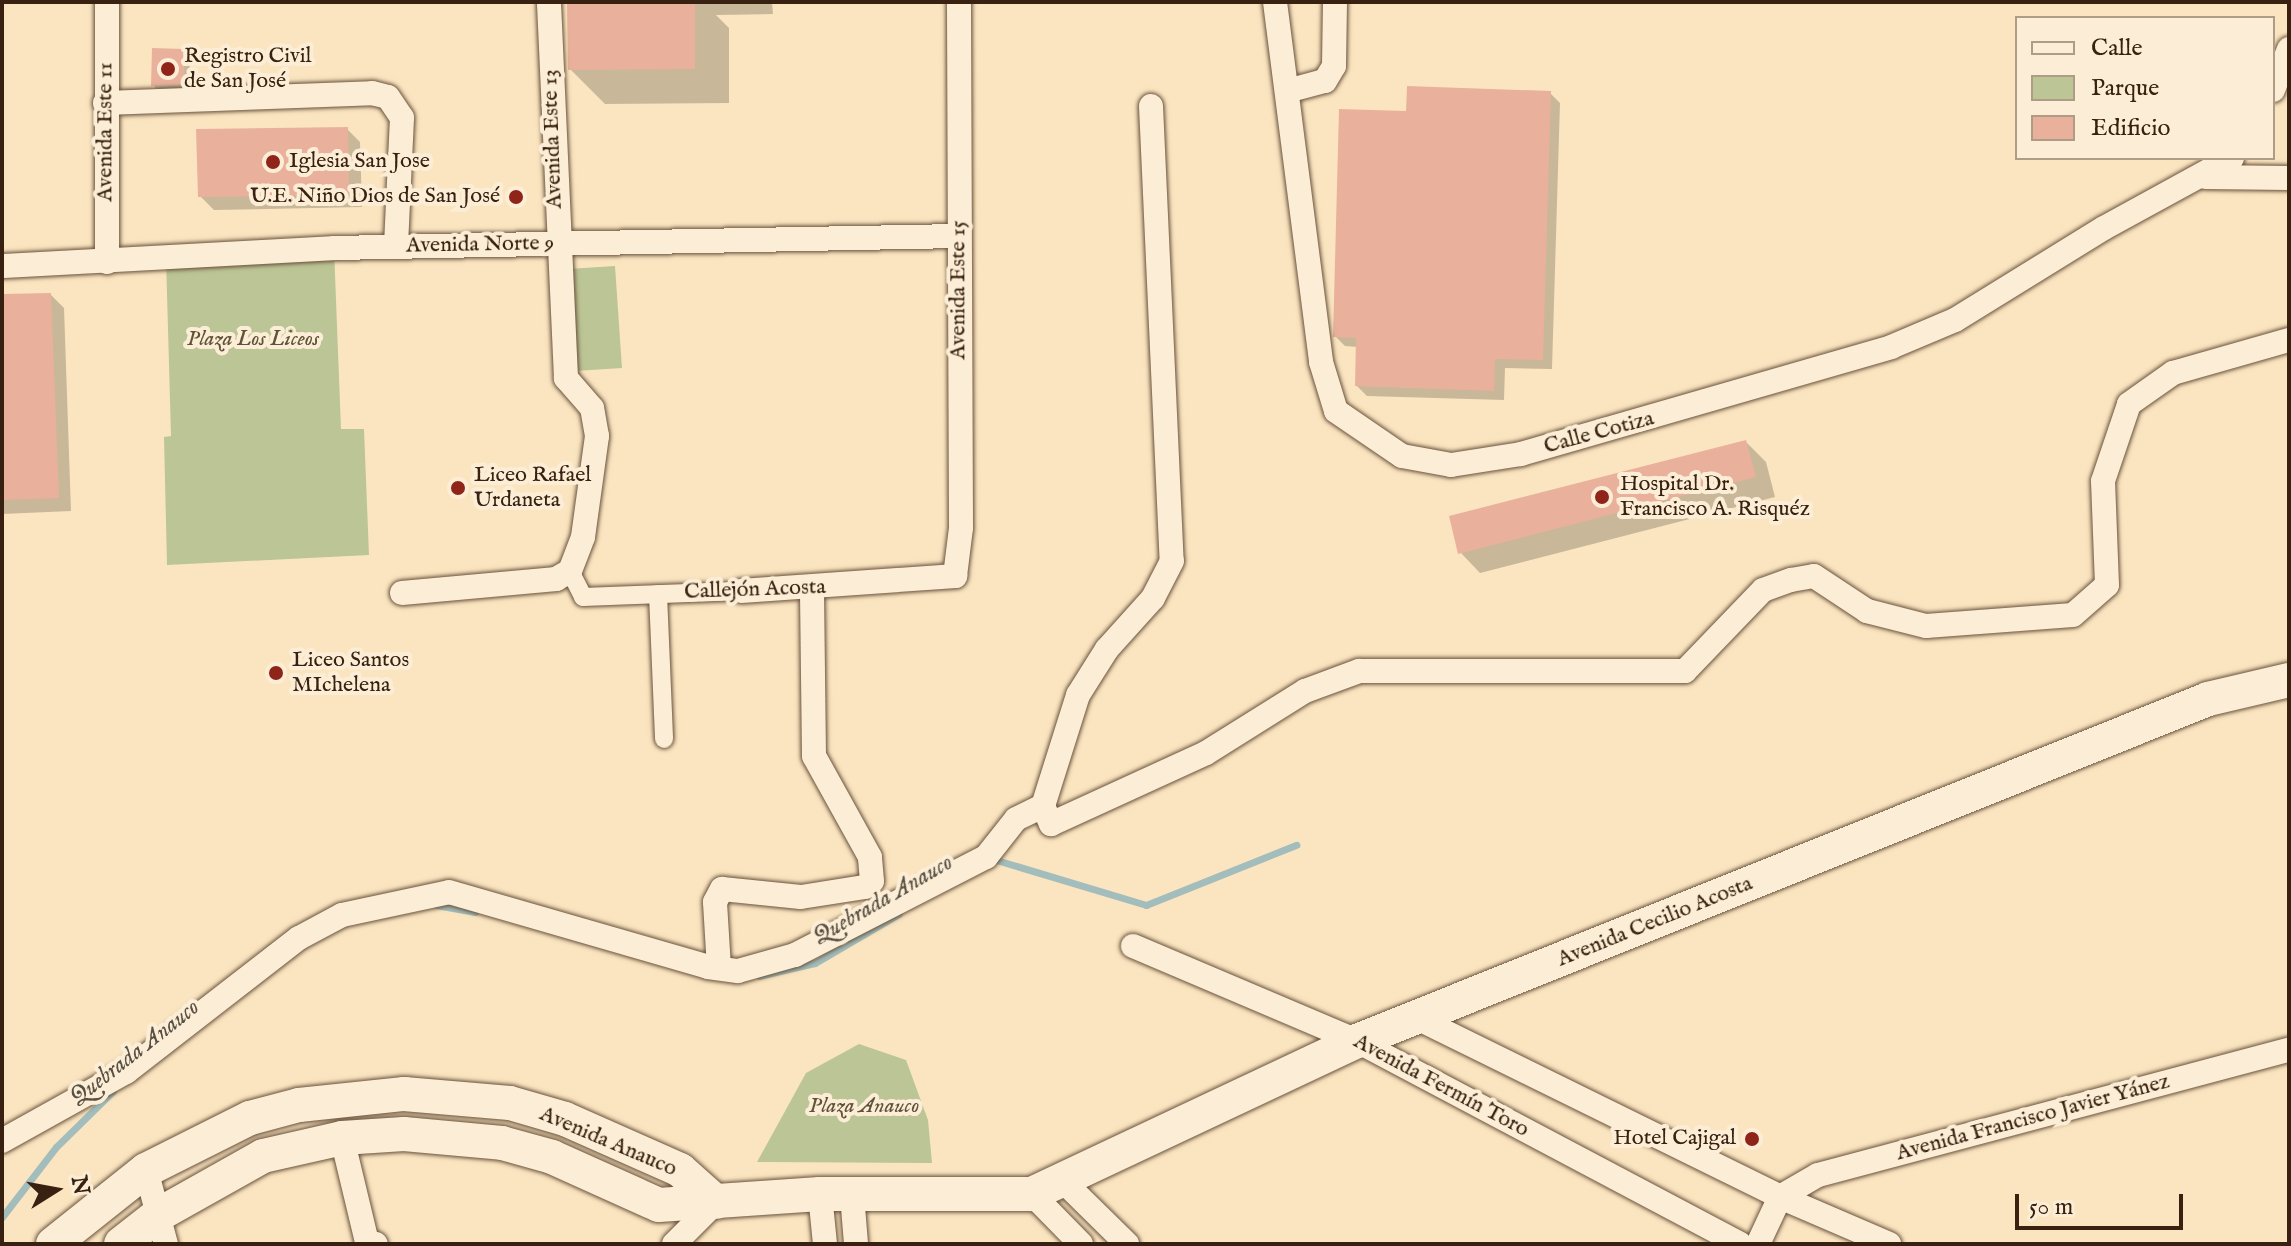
<!DOCTYPE html>
<meta charset="utf-8">
<style>
body{margin:0}
#map{position:relative;width:2291px;height:1246px;overflow:hidden;background:#fbe5c0;font-family:"IM FELL English",serif}
div>[style]{position:absolute}
.green>*{inset:0;background:#bcc595}
.shadow>*{inset:0;background:#0003}
.stream>*{height:7px;margin:-3.5px;padding:0 3.5px;transform-origin:3.5px;border-radius:3.5px;background:#a2bdbb}
.building>*{inset:0;background:#e9b19b}
.roads{filter:drop-shadow(0 0 2px #69523c) drop-shadow(0 0 2px #69523c)}
.pedestrian>*{height:18px;margin:-9px;padding:0 9px;transform-origin:9px;border-radius:9px;background:#fceed6}
.minor>*{height:24px;margin:-12px;padding:0 12px;transform-origin:12px;border-radius:12px;background:#fceed6}
.secondary>*{height:34px;margin:-17px;padding:0 17px;transform-origin:17px;border-radius:17px;background:#fceed6}
.dots>*{width:22px;height:22px;translate:-50% -50%;box-sizing:border-box;border:4px solid #fceed6;border-radius:50%}
span{translate:-50% -50%;white-space:nowrap;text-align:center;line-height:1.15;-webkit-text-stroke:8px #fceed6;paint-order:stroke}
.poi-label{font-size:22px;color:#382110}
.left{translate:0 -50%;text-align:left}
.right{translate:-100% -50%;text-align:right}
.street-label{font-size:22px;color:#382110}
.park-label{font-size:22px;color:#605238;font-style:italic}
.water-label{font-size:24px;color:#585043;font-style:italic}
.frame{position:absolute;inset:0;border:4px solid #382110;pointer-events:none}
.legend{position:absolute;left:2015px;top:16px;width:260px;height:144px;box-sizing:border-box;background:#fceed6;border:2px solid #ae9c87;margin:0;padding:10px 14px;list-style:none;font-size:24px;color:#382110}
.legend li{display:flex;align-items:center;gap:16px;height:40px}
.legend b{width:40px;border:2px solid #ae9c87}
.north{position:absolute;left:16px;top:1150px;width:80px;height:80px;-webkit-text-stroke:6px #fceed6;paint-order:stroke;rotate:79deg;font-size:22px;font-weight:700;line-height:32px;text-align:center;color:#382110}
.north::after{content:'';display:block;margin:auto;width:28px;height:36px;background:#382110;clip-path:polygon(50% 0,100% 100%,50% 72%,0 100%)}
.scale{position:absolute;left:2015px;top:1194px;width:168px;height:36px;box-sizing:border-box;border:4px solid #382110;border-top:0;padding-left:10px;font-size:24px;line-height:28px;white-space:nowrap;color:#382110;-webkit-text-stroke:6px #fceed6;paint-order:stroke}
</style>
<div id="map">
<div class="green">
<div style="clip-path:polygon(334px 248px,341px 429px,364px 429px,369px 555px,167px 565px,164px 437px,171px 436px,166px 258px)"></div>
<div style="clip-path:polygon(615px 266px,622px 368px,575px 371px,568px 269px)"></div>
<div style="clip-path:polygon(859px 1044px,906px 1060px,928px 1120px,932px 1163px,757px 1162px,806px 1073px)"></div>
</div>
<div class="shadow">
<div style="clip-path:polygon(569px 2px,772px 2px,773px 14px,716px 15px,729px 28px,729px 103px,605px 104px,570px 69px)"></div>
<div style="clip-path:polygon(183px 51px,190px 57px,189px 91px,160px 92px,153px 85px)"></div>
<div style="clip-path:polygon(1550px 93px,1560px 103px,1552px 369px,1505px 368px,1504px 400px,1367px 396px,1357px 386px,1358px 347px,1345px 346px,1335px 336px,1408px 113px)"></div>
<div style="clip-path:polygon(347px 129px,360px 142px,362px 207px,214px 210px,200px 196px)"></div>
<div style="clip-path:polygon(51px 295px,64px 308px,71px 511px,2px 514px,2px 296px)"></div>
<div style="clip-path:polygon(1746px 442px,1766px 462px,1775px 497px,1480px 573px,1460px 552px)"></div>
</div>
<div class="stream">
<div style="left:993px;top:859px;width:160px;rotate:16.7deg"></div>
<div style="left:1146px;top:905px;width:162px;rotate:-21.8deg"></div>
<div style="left:436px;top:905px;width:40px;rotate:10deg"></div>
<div style="left:759px;top:976px;width:57px;rotate:-13.1deg"></div>
<div style="left:815px;top:963px;width:97px;rotate:-30.3deg"></div>
<div style="left:2px;top:1217px;width:88px;rotate:-52.4deg"></div>
<div style="left:56px;top:1147px;width:80px;rotate:-44.5deg"></div>
</div>
<div class="building">
<div style="clip-path:polygon(567px 2px,695px 2px,695px 69px,568px 70px)"></div>
<div style="clip-path:polygon(152px 48px,184px 49px,184px 85px,151px 86px)"></div>
<div style="clip-path:polygon(1407px 86px,1551px 91px,1543px 360px,1495px 359px,1494px 391px,1355px 386px,1356px 338px,1333px 337px,1339px 109px,1406px 111px)"></div>
<div style="clip-path:polygon(348px 127px,349px 195px,198px 197px,196px 129px)"></div>
<div style="clip-path:polygon(51px 293px,59px 498px,2px 500px,2px 294px)"></div>
<div style="clip-path:polygon(1746px 440px,1756px 477px,1458px 554px,1449px 516px)"></div>
</div>
<div class="roads">
<div class="pedestrian">
<div style="left:570px;top:571px;width:29px;rotate:63deg"></div>
<div style="left:583px;top:597px;width:158px;rotate:-2.2deg"></div>
<div style="left:658px;top:594px;width:145px;rotate:87.6deg"></div>
</div>
<div class="minor">
<div style="left:1275px;top:2px;width:363px;rotate:82.7deg"></div>
<div style="left:1321px;top:362px;width:51px;rotate:73deg"></div>
<div style="left:1336px;top:411px;width:80px;rotate:34.3deg"></div>
<div style="left:1402px;top:456px;width:50px;rotate:10.4deg"></div>
<div style="left:1451px;top:465px;width:71px;rotate:-8.9deg"></div>
<div style="left:1521px;top:454px;width:385px;rotate:-16.1deg"></div>
<div style="left:1891px;top:347px;width:69px;rotate:-22.9deg"></div>
<div style="left:1955px;top:320px;width:175px;rotate:-31.7deg"></div>
<div style="left:2104px;top:228px;width:146px;rotate:-28.7deg"></div>
<div style="left:2273px;top:90px;width:44px;rotate:-68.7deg"></div>
<div style="left:1287px;top:91px;width:39px;rotate:-15deg"></div>
<div style="left:1325px;top:81px;width:17px;rotate:-59deg"></div>
<div style="left:1334px;top:66px;width:64px;rotate:-89.1deg"></div>
<div style="left:105px;top:103px;width:267px;rotate:-2.1deg"></div>
<div style="left:372px;top:93px;width:16px;rotate:14deg"></div>
<div style="left:388px;top:97px;width:25px;rotate:56deg"></div>
<div style="left:402px;top:118px;width:129px;rotate:92.7deg"></div>
<div style="left:1151px;top:106px;width:455px;rotate:87.4deg"></div>
<div style="left:1172px;top:561px;width:42px;rotate:117.2deg"></div>
<div style="left:1153px;top:598px;width:69px;rotate:132deg"></div>
<div style="left:1107px;top:649px;width:54px;rotate:122.2deg"></div>
<div style="left:1078px;top:695px;width:116px;rotate:107.5deg"></div>
<div style="left:1043px;top:806px;width:20px;rotate:66deg"></div>
<div style="left:1051px;top:824px;width:170px;rotate:-24.6deg"></div>
<div style="left:1206px;top:753px;width:117px;rotate:-32.1deg"></div>
<div style="left:1305px;top:691px;width:58px;rotate:-20.3deg"></div>
<div style="left:1359px;top:671px;width:326px"></div>
<div style="left:1685px;top:671px;width:112px;rotate:-46.1deg"></div>
<div style="left:1763px;top:590px;width:30px;rotate:-20deg"></div>
<div style="left:1791px;top:580px;width:23px;rotate:-10deg"></div>
<div style="left:1814px;top:576px;width:64px;rotate:33.4deg"></div>
<div style="left:1867px;top:611px;width:61px;rotate:14.3deg"></div>
<div style="left:1926px;top:626px;width:147px;rotate:-4.3deg"></div>
<div style="left:2073px;top:615px;width:45px;rotate:-41.4deg"></div>
<div style="left:2107px;top:585px;width:104px;rotate:-92.2deg"></div>
<div style="left:2103px;top:481px;width:81px;rotate:-71.3deg"></div>
<div style="left:2129px;top:404px;width:54px;rotate:-35.2deg"></div>
<div style="left:2173px;top:373px;width:121px;rotate:-15.9deg"></div>
<div style="left:2206px;top:177px;width:83px;rotate:0.7deg"></div>
<div style="left:107px;top:262px;width:260px;rotate:-90deg"></div>
<div style="left:2px;top:266px;width:332px;rotate:-3.1deg"></div>
<div style="left:334px;top:248px;width:625px;rotate:-1.1deg"></div>
<div style="left:741px;top:591px;width:215px;rotate:-4deg"></div>
<div style="left:955px;top:576px;width:48px;rotate:-82.9deg"></div>
<div style="left:961px;top:528px;width:526px;rotate:-90.22deg"></div>
<div style="left:402px;top:593px;width:155px;rotate:-5.2deg"></div>
<div style="left:556px;top:579px;width:16px;rotate:-30deg"></div>
<div style="left:570px;top:571px;width:36px;rotate:-69deg"></div>
<div style="left:583px;top:537px;width:102px;rotate:-82.1deg"></div>
<div style="left:597px;top:436px;width:28px;rotate:-100deg"></div>
<div style="left:592px;top:408px;width:40px;rotate:-131deg"></div>
<div style="left:566px;top:378px;width:376px;rotate:-92.6deg"></div>
<div style="left:1133px;top:946px;width:243px;rotate:23deg"></div>
<div style="left:1357px;top:1041px;width:433px;rotate:27.9deg"></div>
<div style="left:719px;top:968px;width:66px;rotate:-93.5deg"></div>
<div style="left:715px;top:902px;width:15px;rotate:-62deg"></div>
<div style="left:722px;top:889px;width:79px;rotate:5.8deg"></div>
<div style="left:801px;top:897px;width:65px;rotate:-8.9deg"></div>
<div style="left:865px;top:887px;width:9px;rotate:-41deg"></div>
<div style="left:872px;top:881px;width:24px;rotate:-95deg"></div>
<div style="left:870px;top:857px;width:115px;rotate:-119deg"></div>
<div style="left:814px;top:756px;width:167px;rotate:-90.7deg"></div>
<div style="left:1417px;top:1018px;width:405px;rotate:26.2deg"></div>
<div style="left:1780px;top:1197px;width:119px;rotate:23.3deg"></div>
<div style="left:342px;top:1138px;width:107px;rotate:76.5deg"></div>
<div style="left:367px;top:1242px;width:9px;rotate:13deg"></div>
<div style="left:2px;top:1141px;width:142px;rotate:-29.1deg"></div>
<div style="left:126px;top:1072px;width:219px;rotate:-37.8deg"></div>
<div style="left:299px;top:938px;width:49px;rotate:-28.1deg"></div>
<div style="left:342px;top:915px;width:109px;rotate:-12.1deg"></div>
<div style="left:449px;top:892px;width:270px;rotate:16.1deg"></div>
<div style="left:708px;top:967px;width:30px;rotate:8deg"></div>
<div style="left:738px;top:971px;width:59px;rotate:-15.7deg"></div>
<div style="left:795px;top:955px;width:215px;rotate:-27.2deg"></div>
<div style="left:986px;top:857px;width:48px;rotate:-51.7deg"></div>
<div style="left:1016px;top:819px;width:30px;rotate:-26deg"></div>
<div style="left:146px;top:1170px;width:77px;rotate:74.9deg"></div>
<div style="left:1063px;top:1181px;width:90px;rotate:44.5deg"></div>
<div style="left:820px;top:1194px;width:50px;rotate:84.3deg"></div>
<div style="left:1032px;top:1194px;width:70px;rotate:45.6deg"></div>
<div style="left:852px;top:1195px;width:49px;rotate:85.3deg"></div>
<div style="left:674px;top:1244px;width:59px;rotate:-45deg"></div>
<div style="left:1758px;top:1244px;width:52px;rotate:-64.9deg"></div>
<div style="left:1780px;top:1197px;width:44px;rotate:-30.1deg"></div>
<div style="left:1818px;top:1175px;width:487px;rotate:-14.9deg"></div>
</div>
<div class="secondary">
<div style="left:53px;top:1244px;width:119px;rotate:-38.5deg"></div>
<div style="left:146px;top:1170px;width:116px;rotate:-26.6deg"></div>
<div style="left:250px;top:1118px;width:51px;rotate:-14.9deg"></div>
<div style="left:299px;top:1105px;width:106px;rotate:-6deg"></div>
<div style="left:404px;top:1094px;width:106px;rotate:4.9deg"></div>
<div style="left:510px;top:1103px;width:57px;rotate:16.2deg"></div>
<div style="left:565px;top:1119px;width:126px;rotate:23.9deg"></div>
<div style="left:680px;top:1170px;width:48px;rotate:41.6deg"></div>
<div style="left:121px;top:1244px;width:47px;rotate:-38.1deg"></div>
<div style="left:158px;top:1215px;width:120px;rotate:-29.3deg"></div>
<div style="left:263px;top:1156px;width:81px;rotate:-12.8deg"></div>
<div style="left:342px;top:1138px;width:62px;rotate:-3.7deg"></div>
<div style="left:404px;top:1134px;width:98px;rotate:5.2deg"></div>
<div style="left:502px;top:1143px;width:52px;rotate:15.6deg"></div>
<div style="left:552px;top:1157px;width:117px;rotate:24.2deg"></div>
<div style="left:659px;top:1205px;width:161px;rotate:-3.9deg"></div>
<div style="left:820px;top:1194px;width:212px"></div>
<div style="left:1032px;top:1194px;width:359px;rotate:-25.2deg"></div>
<div style="left:1357px;top:1041px;width:917px;rotate:-21.89deg"></div>
<div style="left:2208px;top:699px;width:83px;rotate:-13.2deg"></div>
</div>
</div>
<div class="dots">
<div style="left:168px;top:69px;background:#8f2418"></div>
<div style="left:273px;top:162px;background:#8f2418"></div>
<div style="left:516px;top:197px;background:#8f2418"></div>
<div style="left:458px;top:488px;background:#8f2418"></div>
<div style="left:1602px;top:497px;background:#8f2418"></div>
<div style="left:276px;top:673px;background:#8f2418"></div>
<div style="left:1752px;top:1139px;background:#8f2418"></div>
</div>
<div class="poi-label">
<span class="left" style="left:184px;top:69px">Registro Civil<br>de San José</span>
<span class="left" style="left:289px;top:162px">Iglesia San Jose</span>
<span class="right" style="left:500px;top:197px">U.E. Niño Dios de San José</span>
<span class="left" style="left:474px;top:488px">Liceo Rafael<br>Urdaneta</span>
<span class="left" style="left:1620px;top:497px">Hospital Dr.<br>Francisco A. Risquéz</span>
<span class="left" style="left:292px;top:673px">Liceo Santos<br>MIchelena</span>
<span class="right" style="left:1736px;top:1139px">Hotel Cajigal</span>
</div>
<div class="street-label">
<span style="left:106px;top:132px;rotate:-90deg">Avenida Este 11</span>
<span style="left:553px;top:139px;rotate:-92deg">Avenida Este 13</span>
<span style="left:480px;top:245px;rotate:-1deg">Avenida Norte 9</span>
<span style="left:959px;top:290px;rotate:-90deg">Avenida Este 15</span>
<span style="left:1599px;top:433px;rotate:-15deg">Calle Cotiza</span>
<span style="left:755px;top:590px;rotate:-2deg">Callejón Acosta</span>
<span style="left:1655px;top:922px;rotate:-22deg">Avenida Cecilio Acosta</span>
<span style="left:1441px;top:1086px;rotate:28deg">Avenida Fermín Toro</span>
<span style="left:2033px;top:1118px;rotate:-15deg">Avenida Francisco Javier Yánez</span>
<span style="left:608px;top:1142px;rotate:23deg">Avenida Anauco</span>
</div>
<div class="park-label">
<span style="left:253px;top:340px">Plaza Los Liceos</span>
<span style="left:864px;top:1107px">Plaza Anauco</span>
</div>
<div class="water-label">
<span style="left:883px;top:900px;rotate:-30deg">Quebrada Anauco</span>
<span style="left:135px;top:1053px;rotate:-38deg">Quebrada Anauco</span>
</div>
<div class="frame"></div>
<ul class="legend">
<li><b style="height:10px;background:#fceed6"></b>Calle</li>
<li><b style="height:22px;background:#bcc595"></b>Parque</li>
<li><b style="height:22px;background:#e9b19b"></b>Edificio</li>
</ul>
<div class="north">N</div>
<div class="scale">50 m</div>
</div>
